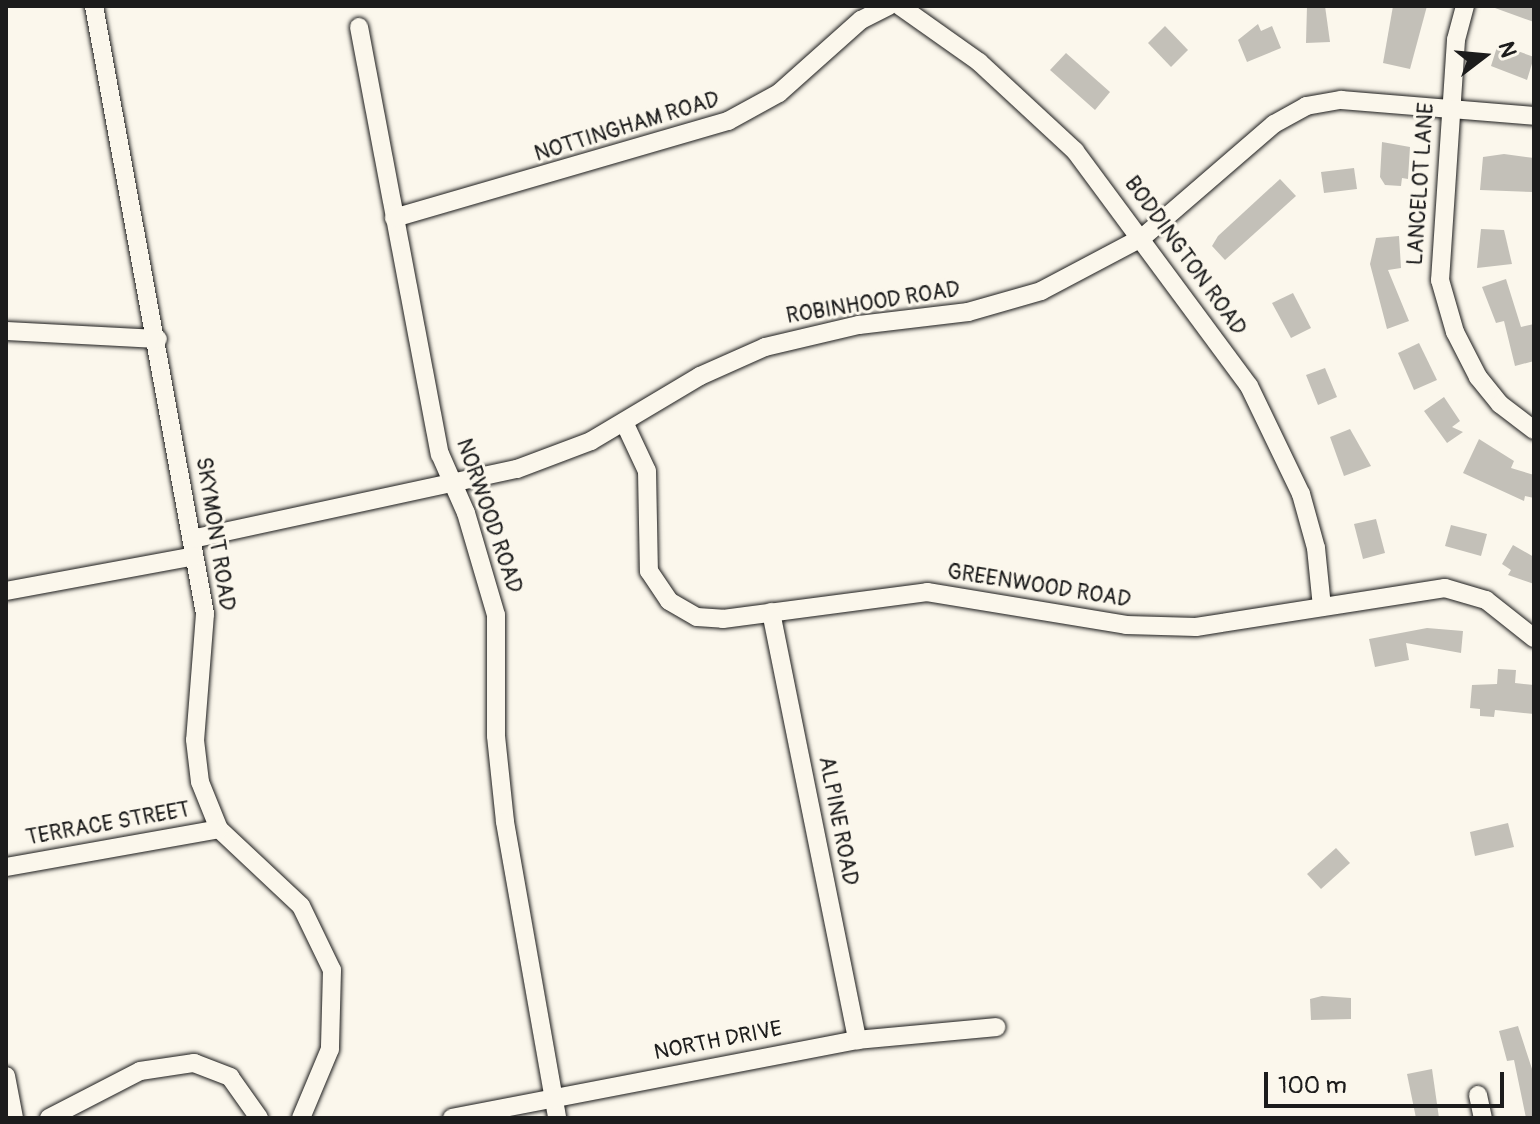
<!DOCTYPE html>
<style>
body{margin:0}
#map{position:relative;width:1540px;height:1124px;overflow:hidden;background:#fbf7ec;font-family:Pangolin,sans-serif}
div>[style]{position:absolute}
.building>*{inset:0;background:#c3c0b8}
.roads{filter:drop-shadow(0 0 2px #1c1c1c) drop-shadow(0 0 2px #1c1c1c)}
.street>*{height:18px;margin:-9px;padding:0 9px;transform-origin:9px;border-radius:9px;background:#fbf7ec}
span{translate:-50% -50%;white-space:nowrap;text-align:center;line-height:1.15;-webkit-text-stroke:6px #fbf7ec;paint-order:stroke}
.street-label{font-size:22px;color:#1c1c1c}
.frame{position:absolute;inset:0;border:8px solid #1c1c1c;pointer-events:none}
.north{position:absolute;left:1444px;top:16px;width:80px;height:80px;-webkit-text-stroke:6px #fbf7ec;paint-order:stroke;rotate:74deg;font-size:22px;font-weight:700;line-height:32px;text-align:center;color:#1c1c1c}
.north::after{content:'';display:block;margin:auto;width:28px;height:36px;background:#1c1c1c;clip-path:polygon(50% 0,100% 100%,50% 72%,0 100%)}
.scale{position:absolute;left:1264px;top:1072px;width:240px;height:36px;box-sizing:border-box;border:4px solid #1c1c1c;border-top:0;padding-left:10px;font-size:24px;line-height:28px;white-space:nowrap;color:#1c1c1c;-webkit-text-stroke:6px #fbf7ec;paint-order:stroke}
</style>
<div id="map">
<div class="building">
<div style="clip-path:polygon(1307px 6px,1325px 6px,1330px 42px,1306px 43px)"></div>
<div style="clip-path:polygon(1393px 6px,1427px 6px,1410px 69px,1383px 63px)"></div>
<div style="clip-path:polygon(1534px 6px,1534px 22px,1495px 8px,1496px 6px)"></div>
<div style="clip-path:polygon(1258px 24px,1261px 31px,1272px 26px,1281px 48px,1247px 62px,1238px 40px)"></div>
<div style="clip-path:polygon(1165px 26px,1188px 50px,1171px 67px,1148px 43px)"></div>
<div style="clip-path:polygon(1498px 44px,1534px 57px,1527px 80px,1491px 66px)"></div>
<div style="clip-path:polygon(1066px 53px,1110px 92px,1095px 110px,1050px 70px)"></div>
<div style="clip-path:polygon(1382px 142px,1410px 147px,1408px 179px,1402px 178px,1401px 186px,1385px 185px,1380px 177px)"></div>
<div style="clip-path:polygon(1504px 154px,1534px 158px,1534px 192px,1480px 190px,1483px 157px)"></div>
<div style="clip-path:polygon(1354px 168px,1357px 189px,1324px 193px,1321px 172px)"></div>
<div style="clip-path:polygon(1280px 179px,1296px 196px,1225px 260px,1212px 246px,1218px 236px)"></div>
<div style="clip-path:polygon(1481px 229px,1504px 230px,1512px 264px,1477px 268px)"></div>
<div style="clip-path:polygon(1399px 236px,1401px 268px,1388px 270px,1409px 321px,1387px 329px,1370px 264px,1376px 238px)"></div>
<div style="clip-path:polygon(1506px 279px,1521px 327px,1534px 324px,1534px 361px,1515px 366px,1504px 321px,1496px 323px,1482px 287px)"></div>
<div style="clip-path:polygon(1293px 293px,1311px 328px,1291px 338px,1272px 303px)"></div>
<div style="clip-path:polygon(1419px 343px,1437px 380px,1414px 390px,1398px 353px)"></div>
<div style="clip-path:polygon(1325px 368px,1337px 397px,1318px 405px,1306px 375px)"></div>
<div style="clip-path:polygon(1444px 397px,1460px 421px,1452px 427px,1463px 432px,1447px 443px,1424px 411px)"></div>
<div style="clip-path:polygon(1350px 429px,1371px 466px,1344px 476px,1330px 437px)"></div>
<div style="clip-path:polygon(1479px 439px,1514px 461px,1511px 468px,1534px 475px,1534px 498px,1525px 496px,1524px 501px,1463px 473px)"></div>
<div style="clip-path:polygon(1376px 519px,1385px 553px,1363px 559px,1354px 524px)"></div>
<div style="clip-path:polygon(1451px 525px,1487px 534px,1481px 556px,1445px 546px)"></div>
<div style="clip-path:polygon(1513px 545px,1534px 557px,1534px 584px,1508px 575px,1511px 570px,1502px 564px)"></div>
<div style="clip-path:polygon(1427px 628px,1463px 631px,1461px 653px,1406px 643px,1409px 660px,1375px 667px,1369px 639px)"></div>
<div style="clip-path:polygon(1498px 669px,1516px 670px,1515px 683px,1534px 685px,1534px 714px,1495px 710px,1494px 717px,1480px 716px,1480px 709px,1470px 708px,1472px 685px,1497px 684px)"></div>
<div style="clip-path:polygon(1508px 823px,1514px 847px,1475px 856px,1470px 832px)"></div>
<div style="clip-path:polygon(1336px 848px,1350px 863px,1321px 889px,1307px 874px)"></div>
<div style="clip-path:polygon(1322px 996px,1351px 998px,1351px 1019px,1311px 1020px,1310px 999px)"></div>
<div style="clip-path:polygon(1518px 1026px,1534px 1075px,1534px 1118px,1526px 1118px,1514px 1060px,1507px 1061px,1499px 1031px)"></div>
<div style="clip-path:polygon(1432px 1069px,1439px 1118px,1416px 1118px,1407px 1074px)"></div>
</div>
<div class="roads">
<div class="street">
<div style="left:94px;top:6px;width:618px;rotate:79.65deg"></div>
<div style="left:205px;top:614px;width:126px;rotate:94.5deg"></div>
<div style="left:195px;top:740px;width:42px;rotate:83.2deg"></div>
<div style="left:200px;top:782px;width:51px;rotate:68deg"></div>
<div style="left:219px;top:829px;width:112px;rotate:43.2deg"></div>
<div style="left:301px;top:906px;width:71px;rotate:64.2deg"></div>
<div style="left:332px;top:970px;width:79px;rotate:91.5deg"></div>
<div style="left:330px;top:1049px;width:75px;rotate:112.8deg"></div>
<div style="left:900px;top:6px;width:97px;rotate:35.3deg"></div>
<div style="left:979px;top:62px;width:131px;rotate:42.8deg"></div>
<div style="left:1075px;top:151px;width:292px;rotate:53.5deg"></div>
<div style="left:1249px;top:386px;width:120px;rotate:64.3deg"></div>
<div style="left:1301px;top:494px;width:56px;rotate:74.5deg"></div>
<div style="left:1316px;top:548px;width:59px;rotate:84.2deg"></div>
<div style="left:1465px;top:6px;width:35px;rotate:105deg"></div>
<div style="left:1456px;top:40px;width:241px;rotate:93.8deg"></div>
<div style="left:1440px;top:280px;width:54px;rotate:73.9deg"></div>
<div style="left:1455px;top:332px;width:51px;rotate:62.9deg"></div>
<div style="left:1478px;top:377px;width:35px;rotate:51deg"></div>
<div style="left:1500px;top:404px;width:43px;rotate:37.4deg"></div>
<div style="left:359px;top:27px;width:435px;rotate:79.3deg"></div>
<div style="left:440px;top:454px;width:64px;rotate:66.2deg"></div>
<div style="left:466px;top:513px;width:106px;rotate:73.6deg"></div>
<div style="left:496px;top:615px;width:121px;rotate:90deg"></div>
<div style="left:496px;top:736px;width:86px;rotate:84deg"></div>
<div style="left:505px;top:822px;width:301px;rotate:80deg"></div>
<div style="left:394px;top:218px;width:348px;rotate:-16.2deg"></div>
<div style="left:728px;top:121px;width:58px;rotate:-28.8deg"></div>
<div style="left:779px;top:93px;width:110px;rotate:-41.7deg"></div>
<div style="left:861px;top:20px;width:31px;rotate:-27deg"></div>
<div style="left:6px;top:331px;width:152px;rotate:3deg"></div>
<div style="left:624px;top:422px;width:54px;rotate:64.9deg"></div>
<div style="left:647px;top:471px;width:100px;rotate:88.9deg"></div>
<div style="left:649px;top:571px;width:36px;rotate:56deg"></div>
<div style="left:669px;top:601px;width:32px;rotate:30deg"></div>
<div style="left:697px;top:617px;width:26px;rotate:4deg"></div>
<div style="left:723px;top:619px;width:206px;rotate:-7.5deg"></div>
<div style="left:927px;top:592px;width:202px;rotate:9.4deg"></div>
<div style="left:1126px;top:625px;width:70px;rotate:1.6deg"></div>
<div style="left:1196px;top:627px;width:252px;rotate:-8.9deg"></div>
<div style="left:1445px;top:588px;width:43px;rotate:16.3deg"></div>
<div style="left:1486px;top:600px;width:61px;rotate:38.4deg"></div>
<div style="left:192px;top:539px;width:332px;rotate:-12.2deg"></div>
<div style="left:517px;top:469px;width:79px;rotate:-20.7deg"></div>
<div style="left:591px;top:441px;width:127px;rotate:-30.8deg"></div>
<div style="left:700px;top:376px;width:71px;rotate:-24deg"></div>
<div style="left:765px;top:347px;width:97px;rotate:-13.2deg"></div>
<div style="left:859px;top:325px;width:110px;rotate:-6.8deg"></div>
<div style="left:968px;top:312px;width:76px;rotate:-16deg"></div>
<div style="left:1041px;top:291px;width:115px;rotate:-27.9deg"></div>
<div style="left:1143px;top:237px;width:173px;rotate:-40.8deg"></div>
<div style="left:1274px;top:124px;width:37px;rotate:-29deg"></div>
<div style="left:1306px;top:106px;width:36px;rotate:-10deg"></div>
<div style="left:1341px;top:100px;width:194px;rotate:4.7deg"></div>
<div style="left:6px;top:591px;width:191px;rotate:-10.5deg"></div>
<div style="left:771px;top:612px;width:437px;rotate:78.6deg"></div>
<div style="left:6px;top:867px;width:216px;rotate:-10.1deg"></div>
<div style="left:6px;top:1076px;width:43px;rotate:79.2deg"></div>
<div style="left:1478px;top:1095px;width:24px;rotate:78deg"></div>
<div style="left:49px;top:1118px;width:102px;rotate:-27.3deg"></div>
<div style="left:140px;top:1071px;width:55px;rotate:-8.4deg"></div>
<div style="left:194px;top:1063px;width:39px;rotate:21deg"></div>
<div style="left:230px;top:1077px;width:50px;rotate:54.7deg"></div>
<div style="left:452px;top:1118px;width:412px;rotate:-10.9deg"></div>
<div style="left:857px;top:1040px;width:140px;rotate:-5.3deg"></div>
</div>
</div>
<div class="street-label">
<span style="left:627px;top:127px;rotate:-17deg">NOTTINGHAM ROAD</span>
<span style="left:1421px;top:184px;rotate:-86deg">LANCELOT LANE</span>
<span style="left:1185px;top:256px;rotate:54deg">BODDINGTON ROAD</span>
<span style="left:873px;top:303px;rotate:-9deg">ROBINHOOD ROAD</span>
<span style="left:489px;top:516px;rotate:71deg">NORWOOD ROAD</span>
<span style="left:215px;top:534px;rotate:81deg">SKYMONT ROAD</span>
<span style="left:1039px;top:586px;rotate:9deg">GREENWOOD ROAD</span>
<span style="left:838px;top:821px;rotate:79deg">ALPINE ROAD</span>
<span style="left:108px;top:824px;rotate:-10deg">TERRACE STREET</span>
<span style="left:718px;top:1041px;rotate:-11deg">NORTH DRIVE</span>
</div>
<div class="frame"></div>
<div class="north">N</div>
<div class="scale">100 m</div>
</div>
